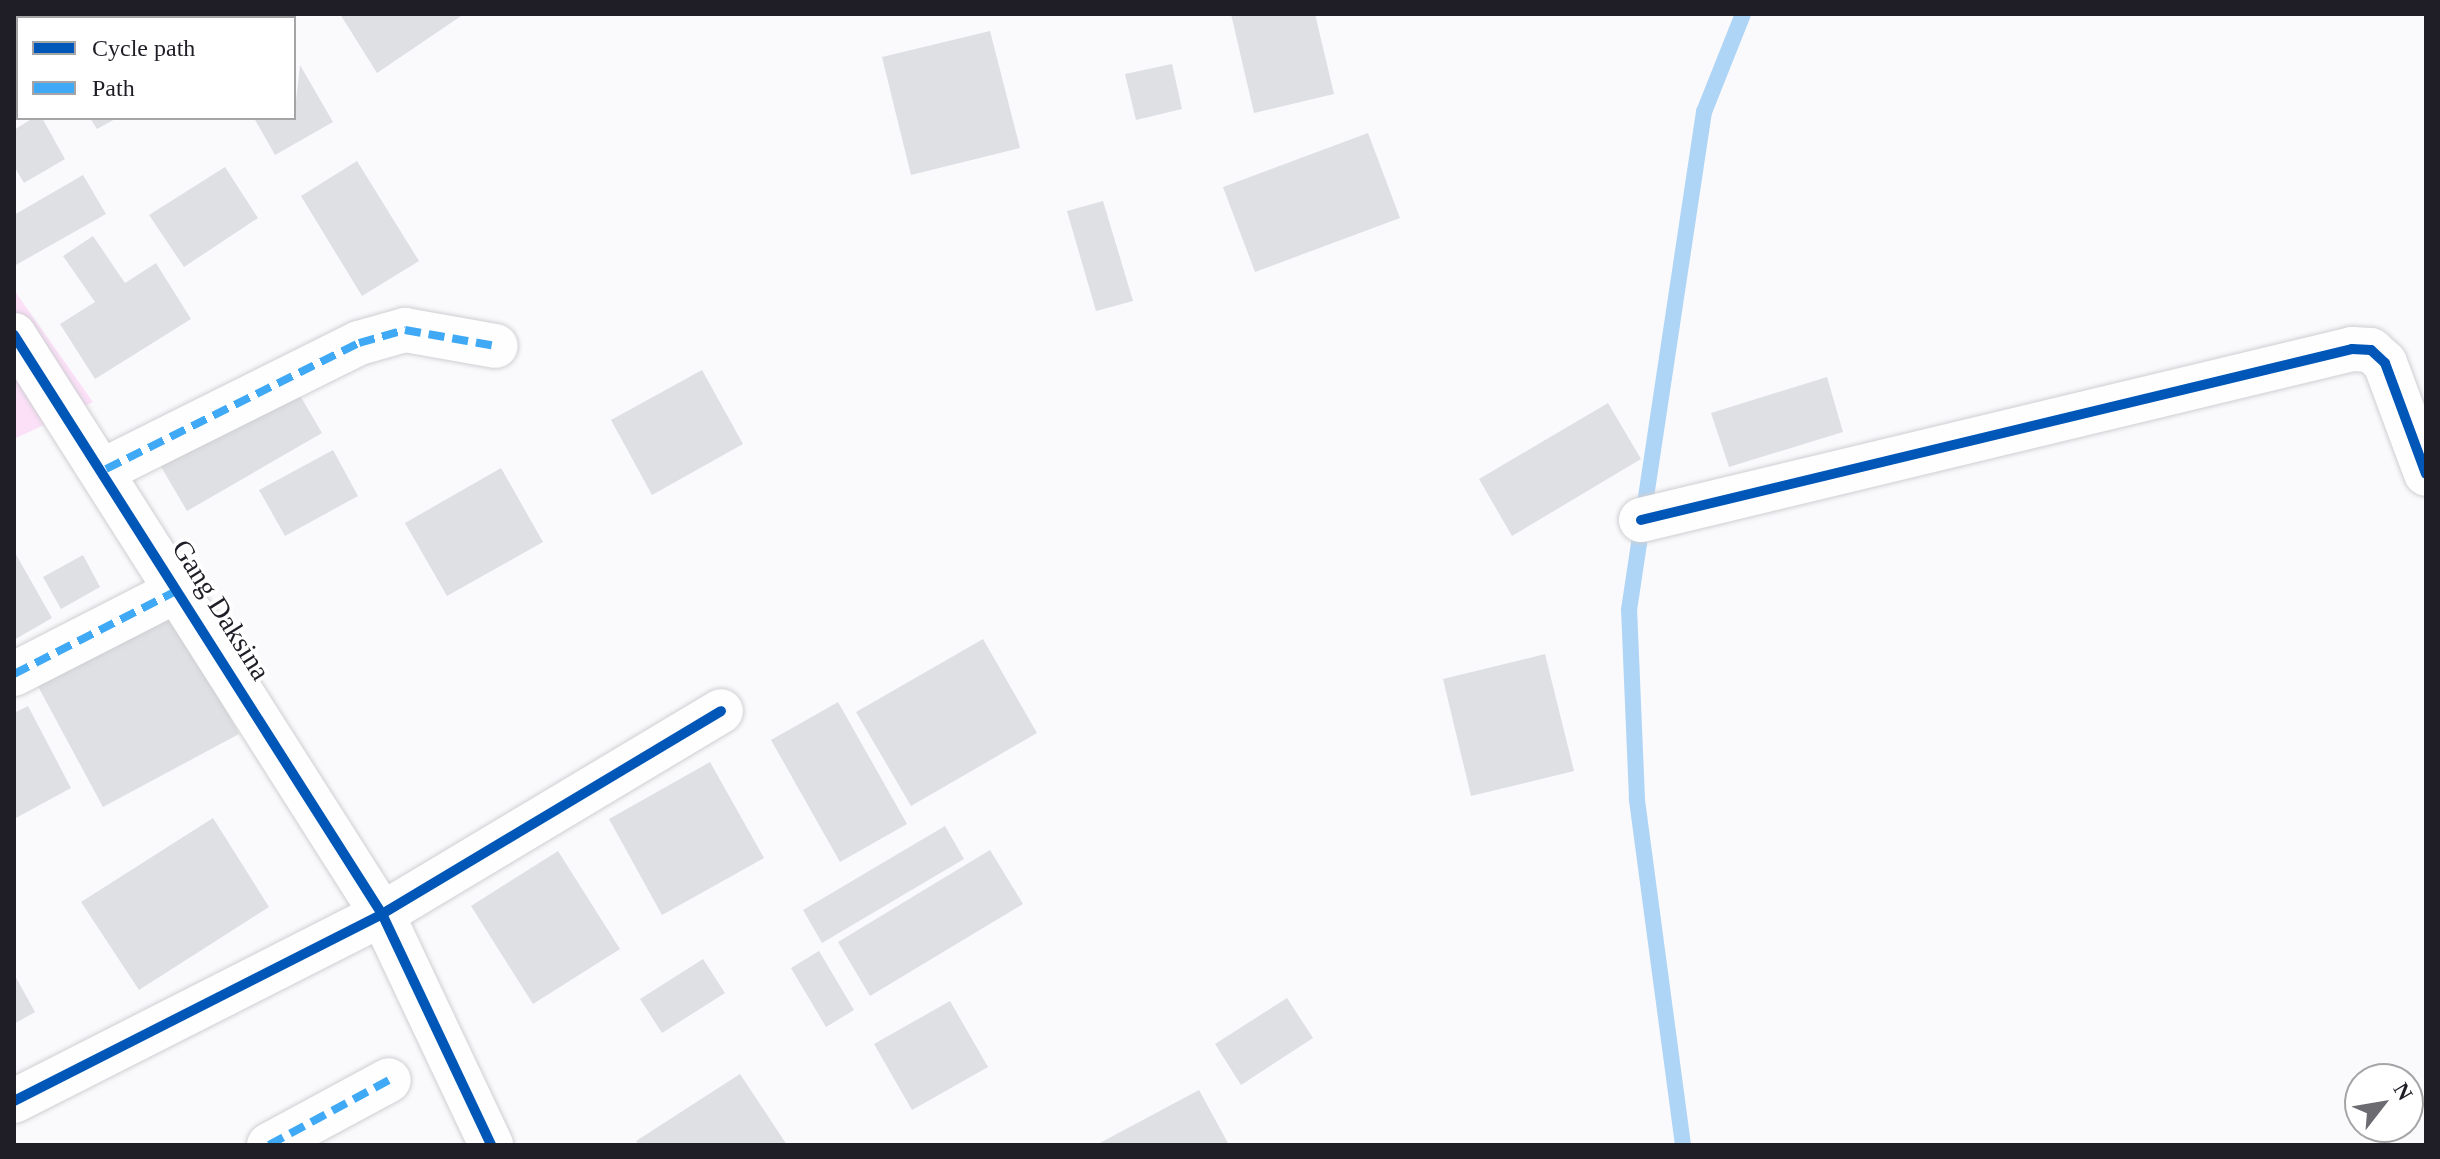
<!DOCTYPE html>
<style>
body{margin:0}
#map{position:relative;width:2440px;height:1159px;overflow:hidden;background:#fafafc;font-family:"Times New Roman",serif}
div>[style]{position:absolute}
.green>*{inset:0;background:#fce0f8}
.stream>*{height:16px;margin:-8px;padding:0 8px;transform-origin:8px;border-radius:8px;background:#aed4f6}
.building>*{inset:0;background:#dee0e4}
.roads{filter:drop-shadow(0 0 2px #cfcfd3) drop-shadow(0 0 2px #cfcfd3)}
.minor>*{height:44px;margin:-22px;padding:0 22px;transform-origin:22px;border-radius:22px;background:#fefeff}
.quiet>*{height:8px;margin-top:-4px;transform-origin:0;background:repeating-linear-gradient(90deg,#3fa9f5 0 16px,transparent 0 24px)}
.cycleway>*{height:10px;margin:-5px;padding:0 5px;transform-origin:5px;border-radius:5px;background:#0057b8}
span{translate:-50% -50%;white-space:nowrap;text-align:center;line-height:1.15;-webkit-text-stroke:7px #fff;paint-order:stroke}
.street-label{font-size:28px;color:#1f1e26}
.frame{position:absolute;inset:0;border:16px solid #1f1e26;pointer-events:none}
.legend{position:absolute;left:16px;top:16px;width:280px;height:104px;box-sizing:border-box;background:#fff;border:2px solid #a5a5a8;margin:0;padding:10px 14px;list-style:none;font-size:24px;color:#1f1e26}
.legend li{display:flex;align-items:center;gap:16px;height:40px}
.legend b{width:40px;border:2px solid #a5a5a8}
.north{position:absolute;left:2344px;top:1063px;width:80px;height:80px;box-sizing:border-box;background:#fff;border:2px solid #a5a5a8;border-radius:50%;rotate:59deg;font-size:22px;font-weight:700;line-height:32px;text-align:center;color:#1f1e26}
.north::after{content:'';display:block;margin:auto;width:28px;height:36px;background:#6c6b71;clip-path:polygon(50% 0,100% 100%,50% 72%,0 100%)}
</style>
<div id="map">
<div class="green">
<div style="clip-path:polygon(14px 290px,93px 402px,14px 439px)"></div>
</div>
<div class="stream">
<div style="left:1683px;top:1145px;width:349px;rotate:-97.6deg"></div>
<div style="left:1637px;top:799px;width:189px;rotate:-92.4deg"></div>
<div style="left:1629px;top:610px;width:504px;rotate:-81.44deg"></div>
<div style="left:1704px;top:112px;width:105px;rotate:-68.3deg"></div>
</div>
<div class="building">
<div style="clip-path:polygon(57px 14px,100px 14px,94px 18px)"></div>
<div style="clip-path:polygon(340px 14px,464px 14px,377px 73px)"></div>
<div style="clip-path:polygon(1231px 14px,1315px 14px,1334px 94px,1254px 113px)"></div>
<div style="clip-path:polygon(990px 31px,1020px 148px,911px 175px,882px 57px)"></div>
<div style="clip-path:polygon(18px 41px,18px 92px,14px 94px,14px 44px)"></div>
<div style="clip-path:polygon(1172px 64px,1182px 109px,1136px 120px,1125px 74px)"></div>
<div style="clip-path:polygon(300px 65px,333px 122px,275px 155px,254px 118px,294px 118px)"></div>
<div style="clip-path:polygon(33px 118px,42px 118px,65px 159px,24px 183px,14px 166px,14px 130px)"></div>
<div style="clip-path:polygon(90px 118px,117px 118px,97px 129px)"></div>
<div style="clip-path:polygon(1368px 133px,1400px 218px,1255px 272px,1223px 187px)"></div>
<div style="clip-path:polygon(357px 161px,419px 261px,362px 296px,301px 196px)"></div>
<div style="clip-path:polygon(225px 167px,258px 218px,184px 267px,149px 215px)"></div>
<div style="clip-path:polygon(83px 175px,106px 214px,14px 266px,14px 215px)"></div>
<div style="clip-path:polygon(1103px 201px,1133px 301px,1096px 311px,1067px 211px)"></div>
<div style="clip-path:polygon(93px 236px,125px 283px,156px 263px,191px 319px,95px 379px,60px 324px,95px 302px,63px 256px)"></div>
<div style="clip-path:polygon(702px 370px,743px 444px,652px 495px,611px 420px)"></div>
<div style="clip-path:polygon(1827px 377px,1843px 432px,1729px 467px,1711px 413px)"></div>
<div style="clip-path:polygon(295px 387px,322px 433px,187px 511px,160px 465px)"></div>
<div style="clip-path:polygon(1608px 403px,1641px 459px,1512px 536px,1479px 479px)"></div>
<div style="clip-path:polygon(333px 450px,358px 496px,285px 536px,259px 490px)"></div>
<div style="clip-path:polygon(501px 468px,543px 542px,447px 596px,405px 523px)"></div>
<div style="clip-path:polygon(14px 551px,52px 618px,14px 640px)"></div>
<div style="clip-path:polygon(83px 555px,100px 587px,61px 609px,43px 577px)"></div>
<div style="clip-path:polygon(169px 605px,239px 734px,103px 807px,34px 679px)"></div>
<div style="clip-path:polygon(983px 639px,1037px 733px,911px 806px,856px 712px)"></div>
<div style="clip-path:polygon(1545px 654px,1574px 771px,1471px 796px,1443px 679px)"></div>
<div style="clip-path:polygon(838px 702px,907px 824px,840px 862px,771px 740px)"></div>
<div style="clip-path:polygon(28px 706px,71px 788px,14px 819px,14px 713px)"></div>
<div style="clip-path:polygon(710px 762px,764px 858px,662px 915px,609px 819px)"></div>
<div style="clip-path:polygon(213px 818px,269px 907px,139px 990px,81px 902px)"></div>
<div style="clip-path:polygon(945px 826px,964px 859px,822px 943px,803px 910px)"></div>
<div style="clip-path:polygon(990px 850px,1023px 904px,870px 996px,838px 942px)"></div>
<div style="clip-path:polygon(558px 851px,620px 949px,533px 1004px,471px 906px)"></div>
<div style="clip-path:polygon(819px 951px,854px 1010px,826px 1027px,791px 968px)"></div>
<div style="clip-path:polygon(703px 959px,725px 993px,662px 1033px,640px 999px)"></div>
<div style="clip-path:polygon(14px 974px,35px 1012px,14px 1024px)"></div>
<div style="clip-path:polygon(1287px 998px,1313px 1038px,1241px 1085px,1215px 1044px)"></div>
<div style="clip-path:polygon(950px 1001px,988px 1067px,912px 1110px,874px 1044px)"></div>
<div style="clip-path:polygon(740px 1074px,787px 1145px,639px 1145px,636px 1141px)"></div>
<div style="clip-path:polygon(1199px 1090px,1229px 1145px,1096px 1145px)"></div>
</div>
<div class="roads">
<div class="minor">
<div style="left:14px;top:335px;width:686px;rotate:57.56deg"></div>
<div style="left:382px;top:914px;width:255px;rotate:64.7deg"></div>
<div style="left:106px;top:469px;width:283px;rotate:-26.5deg"></div>
<div style="left:359px;top:343px;width:48px;rotate:-15.8deg"></div>
<div style="left:405px;top:330px;width:92px;rotate:10deg"></div>
<div style="left:1641px;top:520px;width:731px;rotate:-13.52deg"></div>
<div style="left:2352px;top:349px;width:19px;rotate:3deg"></div>
<div style="left:2371px;top:350px;width:19px;rotate:43deg"></div>
<div style="left:2385px;top:363px;width:118px;rotate:69.7deg"></div>
<div style="left:14px;top:674px;width:186px;rotate:-27.1deg"></div>
<div style="left:14px;top:1101px;width:413px;rotate:-26.9deg"></div>
<div style="left:382px;top:914px;width:395px;rotate:-30.9deg"></div>
<div style="left:269px;top:1145px;width:136px;rotate:-28.4deg"></div>
</div>
</div>
<div class="quiet">
<div style="left:106px;top:469px;width:283px;rotate:-26.5deg"></div>
<div style="left:359px;top:343px;width:48px;rotate:-15.8deg"></div>
<div style="left:405px;top:330px;width:92px;rotate:10deg"></div>
<div style="left:14px;top:674px;width:186px;rotate:-27.1deg"></div>
<div style="left:269px;top:1145px;width:136px;rotate:-28.4deg"></div>
</div>
<div class="cycleway">
<div style="left:14px;top:335px;width:686px;rotate:57.56deg"></div>
<div style="left:382px;top:914px;width:255px;rotate:64.7deg"></div>
<div style="left:1641px;top:520px;width:731px;rotate:-13.52deg"></div>
<div style="left:2352px;top:349px;width:19px;rotate:3deg"></div>
<div style="left:2371px;top:350px;width:19px;rotate:43deg"></div>
<div style="left:2385px;top:363px;width:118px;rotate:69.7deg"></div>
<div style="left:14px;top:1101px;width:413px;rotate:-26.9deg"></div>
<div style="left:382px;top:914px;width:395px;rotate:-30.9deg"></div>
</div>
<div class="street-label">
<span style="left:221px;top:610px;rotate:58deg">Gang Daksina</span>
</div>
<div class="frame"></div>
<ul class="legend">
<li><b style="height:10px;background:#0057b8"></b>Cycle path</li>
<li><b style="height:10px;background:#3fa9f5"></b>Path</li>
</ul>
<div class="north">N</div>
</div>
